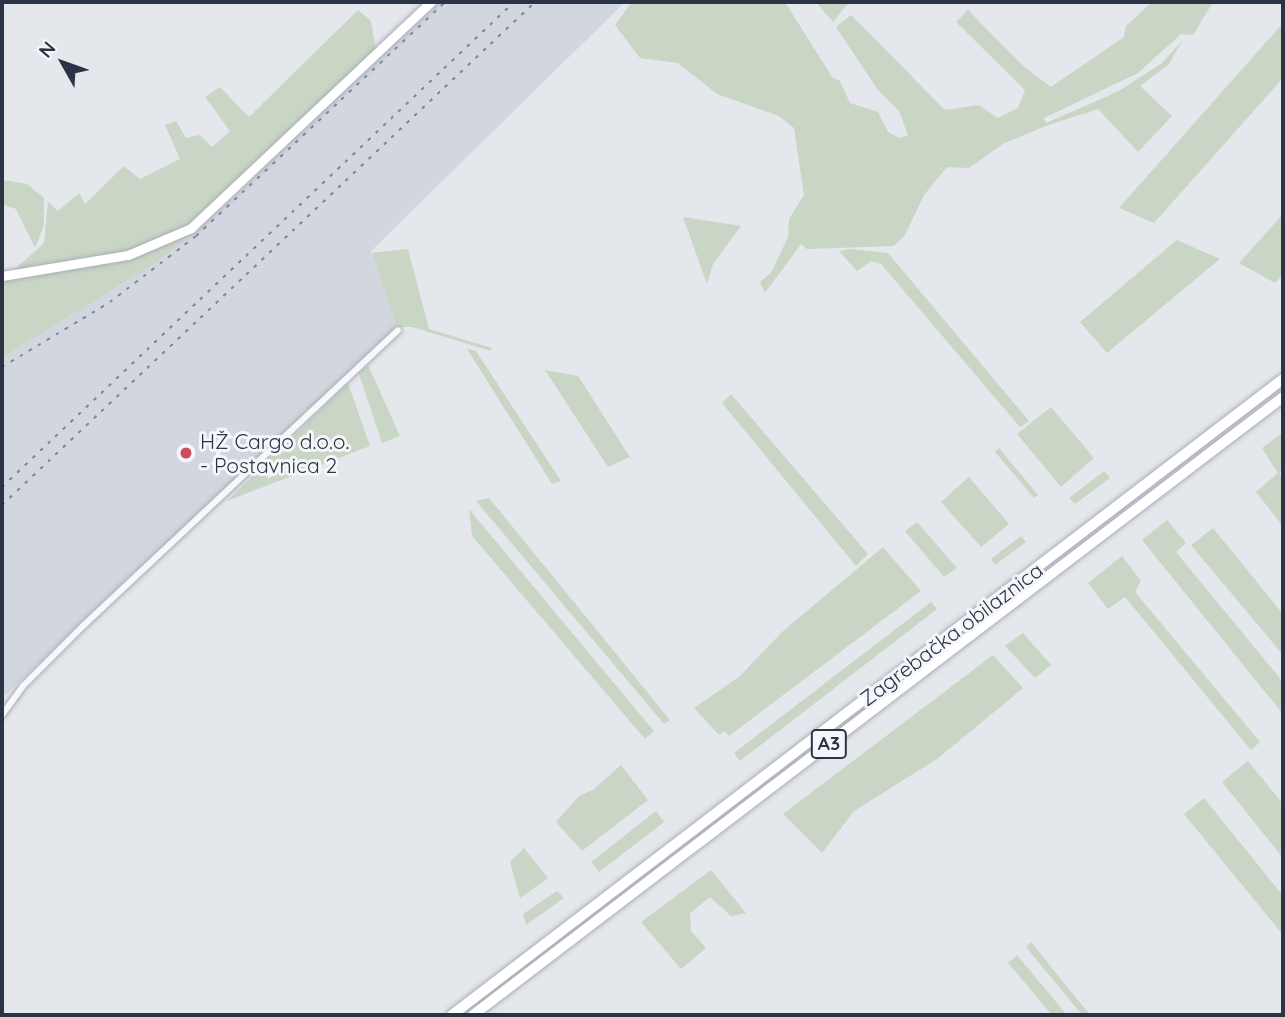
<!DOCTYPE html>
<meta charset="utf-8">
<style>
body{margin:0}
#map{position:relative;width:1285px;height:1017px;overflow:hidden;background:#e4e7ec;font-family:Quicksand,sans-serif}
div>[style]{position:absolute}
.built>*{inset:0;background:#d2d6de}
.green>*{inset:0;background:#c9d6c5}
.roads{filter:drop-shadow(0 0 2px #a9aeb7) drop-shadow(0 0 2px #a9aeb7)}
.street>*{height:6px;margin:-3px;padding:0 3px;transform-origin:3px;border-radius:3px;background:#f7f8fa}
.secondary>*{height:9px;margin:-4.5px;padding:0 4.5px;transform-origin:4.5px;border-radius:4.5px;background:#fff}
.highway>*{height:10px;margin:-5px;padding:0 5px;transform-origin:5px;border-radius:5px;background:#fff}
.rail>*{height:2px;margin-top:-1px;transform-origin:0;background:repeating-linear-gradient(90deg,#7d8696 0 3.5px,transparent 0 10.5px)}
.dots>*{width:19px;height:19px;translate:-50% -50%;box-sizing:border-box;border:4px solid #f4f6f9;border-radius:50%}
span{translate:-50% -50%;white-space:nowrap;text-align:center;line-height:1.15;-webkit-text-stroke:6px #f4f6f9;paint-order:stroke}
.shield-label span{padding:2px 5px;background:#f4f6f9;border:2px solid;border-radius:5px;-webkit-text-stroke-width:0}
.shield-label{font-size:19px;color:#2b3445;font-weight:700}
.poi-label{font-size:21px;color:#2b3445}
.left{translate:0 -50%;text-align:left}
.street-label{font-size:21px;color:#2b3445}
.frame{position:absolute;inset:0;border:4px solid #2b3445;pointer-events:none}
.north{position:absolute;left:28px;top:28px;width:70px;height:70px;-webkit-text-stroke:5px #f4f6f9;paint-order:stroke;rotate:310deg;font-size:19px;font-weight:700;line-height:28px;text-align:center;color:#2b3445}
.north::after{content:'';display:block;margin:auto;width:24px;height:32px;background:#2b3445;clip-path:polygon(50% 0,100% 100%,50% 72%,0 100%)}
</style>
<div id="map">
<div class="built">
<div style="clip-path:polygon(436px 2px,625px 2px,371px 251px,397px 327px,2px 698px,2px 358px,159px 261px,228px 202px)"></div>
</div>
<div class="green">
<div style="clip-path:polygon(632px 2px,785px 2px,832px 77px,840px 81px,850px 103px,878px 112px,888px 132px,899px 138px,908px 135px,899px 111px,878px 90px,836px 27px,851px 15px,945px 110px,979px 105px,998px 118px,1018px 108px,1025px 90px,956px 22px,968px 10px,1023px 66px,1051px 87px,1124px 37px,1126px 26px,1152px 2px,1213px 2px,1193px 35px,1181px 34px,1138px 73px,1044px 118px,1046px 123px,1119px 91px,1162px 63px,1182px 41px,1169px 64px,1140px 86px,1172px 116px,1138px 152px,1098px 109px,1046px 126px,1003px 144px,969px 168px,947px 167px,924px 195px,905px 235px,894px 246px,807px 249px,801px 244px,765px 293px,760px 282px,771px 273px,788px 237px,789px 219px,804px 195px,794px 128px,779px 116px,717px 94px,678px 63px,640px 58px,615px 25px)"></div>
<div style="clip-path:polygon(816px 2px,849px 2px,833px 22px)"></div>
<div style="clip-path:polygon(358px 10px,371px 21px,376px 51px,190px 226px,130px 251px,13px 271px,44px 243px,48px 202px,58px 211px,79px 193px,85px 204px,124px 166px,140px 179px,180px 159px,165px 125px,176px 121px,186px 138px,200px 135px,212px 147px,230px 131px,205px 97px,220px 87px,249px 117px)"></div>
<div style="clip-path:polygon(1283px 23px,1283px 78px,1154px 223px,1119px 208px)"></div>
<div style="clip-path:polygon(2px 180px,27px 184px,44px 198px,44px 225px,35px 248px,16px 209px,2px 204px)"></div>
<div style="clip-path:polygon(1283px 214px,1283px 275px,1275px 283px,1239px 263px)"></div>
<div style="clip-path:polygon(683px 217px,741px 226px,713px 264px,707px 284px)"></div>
<div style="clip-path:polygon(207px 220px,159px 261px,2px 358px,2px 279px,144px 254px,184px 237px)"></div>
<div style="clip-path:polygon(1177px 240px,1220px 259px,1107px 353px,1080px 322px)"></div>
<div style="clip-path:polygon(408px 249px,429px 329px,492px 348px,491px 351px,412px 327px,397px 327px,372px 253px)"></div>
<div style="clip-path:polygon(850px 249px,888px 253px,1029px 421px,1020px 427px,881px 264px,871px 261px,857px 271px,839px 251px)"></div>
<div style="clip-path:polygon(467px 349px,476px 351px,561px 481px,552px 484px)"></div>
<div style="clip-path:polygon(368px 365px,400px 436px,382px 443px,359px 374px)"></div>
<div style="clip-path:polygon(545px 370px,578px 376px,630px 457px,608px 467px)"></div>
<div style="clip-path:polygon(348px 383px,370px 446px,227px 501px)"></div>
<div style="clip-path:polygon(731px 394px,868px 554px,856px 566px,722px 403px)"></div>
<div style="clip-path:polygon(1051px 407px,1094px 458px,1061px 487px,1017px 434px)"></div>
<div style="clip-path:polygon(1283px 432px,1283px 469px,1279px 473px,1283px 479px,1283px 526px,1256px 492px,1278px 473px,1262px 448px)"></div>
<div style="clip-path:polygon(999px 448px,1038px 495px,1034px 498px,995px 452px)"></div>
<div style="clip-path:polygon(1104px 471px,1110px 478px,1075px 504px,1069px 498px)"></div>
<div style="clip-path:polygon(969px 477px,1009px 524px,981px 547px,941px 502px)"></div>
<div style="clip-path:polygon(489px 498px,670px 720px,664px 724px,476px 501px)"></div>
<div style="clip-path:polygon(469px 509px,654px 731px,645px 739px,472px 536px)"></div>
<div style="clip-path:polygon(1167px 520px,1186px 543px,1176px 552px,1283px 682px,1283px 714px,1142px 540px)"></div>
<div style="clip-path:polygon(917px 522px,957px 568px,944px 577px,905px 531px)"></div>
<div style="clip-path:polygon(1213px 528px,1283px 614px,1283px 655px,1191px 545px)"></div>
<div style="clip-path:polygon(1021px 536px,1026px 542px,995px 565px,991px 559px)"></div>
<div style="clip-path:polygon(883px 547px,921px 591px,729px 736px,725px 731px,719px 735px,694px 708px,740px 676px,782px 632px)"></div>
<div style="clip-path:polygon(1122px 556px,1141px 581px,1135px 592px,1260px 742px,1251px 750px,1125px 597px,1108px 609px,1088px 583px)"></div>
<div style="clip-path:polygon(931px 602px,937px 609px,740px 761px,734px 753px)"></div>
<div style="clip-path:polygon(1023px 633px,1051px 665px,1035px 678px,1005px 646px)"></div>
<div style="clip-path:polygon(993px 655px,1023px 688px,937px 759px,854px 811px,822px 853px,783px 814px)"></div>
<div style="clip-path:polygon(1248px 761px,1283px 804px,1283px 858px,1222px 782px)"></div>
<div style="clip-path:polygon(621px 765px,648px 800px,582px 851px,556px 822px,579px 796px,594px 789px)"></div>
<div style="clip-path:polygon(1204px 798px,1283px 896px,1283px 935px,1184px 814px)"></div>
<div style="clip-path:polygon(656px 811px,664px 822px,599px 872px,591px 862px)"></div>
<div style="clip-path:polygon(524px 848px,548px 878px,520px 898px,510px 862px)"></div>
<div style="clip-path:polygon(711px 870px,746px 913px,731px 916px,710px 897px,690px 913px,691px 931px,706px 948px,681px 969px,641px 922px)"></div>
<div style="clip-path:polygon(557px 891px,564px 898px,526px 925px,523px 914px)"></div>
<div style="clip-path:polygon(1031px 942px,1090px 1015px,1082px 1015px,1026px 947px)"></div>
<div style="clip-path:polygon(1017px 955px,1067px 1015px,1052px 1015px,1008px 963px)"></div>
</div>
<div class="roads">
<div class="street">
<div style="left:2px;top:715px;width:36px;rotate:-54deg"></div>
<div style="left:23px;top:686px;width:85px;rotate:-45deg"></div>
<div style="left:83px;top:626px;width:432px;rotate:-43.2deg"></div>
</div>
<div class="secondary">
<div style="left:2px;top:276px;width:128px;rotate:-9.5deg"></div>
<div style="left:128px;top:255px;width:69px;rotate:-23.2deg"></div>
<div style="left:191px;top:228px;width:330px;rotate:-43.3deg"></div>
</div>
<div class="highway">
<div style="left:452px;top:1015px;width:1046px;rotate:-37.43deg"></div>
<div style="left:473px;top:1015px;width:1019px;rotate:-37.34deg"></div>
</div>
</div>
<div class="rail">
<div style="left:2px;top:367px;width:126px;rotate:-31deg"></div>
<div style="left:110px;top:302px;width:108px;rotate:-37.5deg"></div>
<div style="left:196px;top:236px;width:342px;rotate:-43.2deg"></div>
<div style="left:2px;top:487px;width:705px;rotate:-43.45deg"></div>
<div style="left:2px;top:505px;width:733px;rotate:-43.34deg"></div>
</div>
<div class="dots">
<div style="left:186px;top:453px;background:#d1495b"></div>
</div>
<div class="shield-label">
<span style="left:829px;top:744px">A3</span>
</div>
<div class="poi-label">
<span class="left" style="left:200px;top:453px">HŽ Cargo d.o.o.<br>- Postavnica 2</span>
</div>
<div class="street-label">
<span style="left:951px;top:634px;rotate:-37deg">Zagrebačka obilaznica</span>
</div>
<div class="frame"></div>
<div class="north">N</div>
</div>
